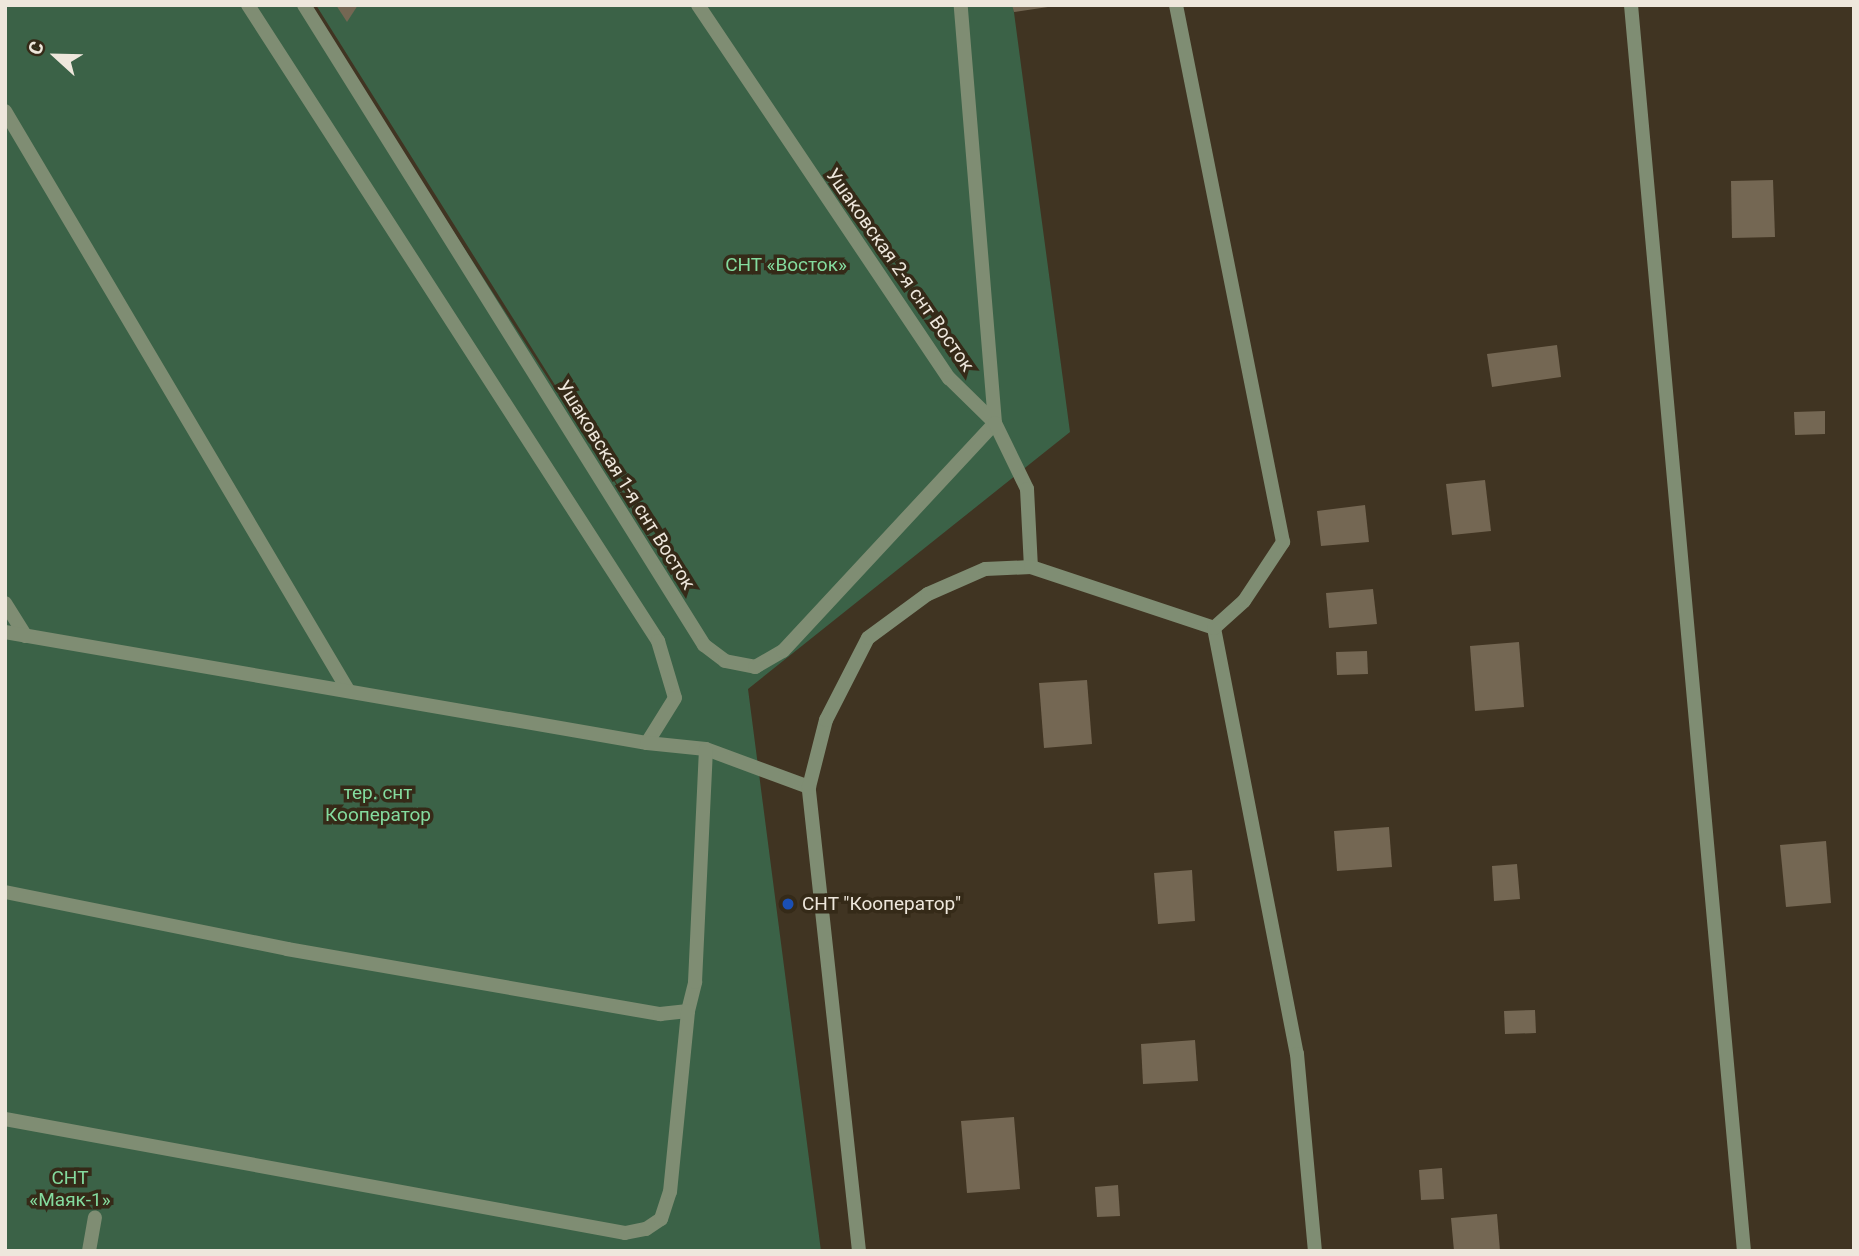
<!DOCTYPE html>
<meta charset="utf-8">
<style>
body{margin:0}
#map{position:relative;width:1859px;height:1256px;overflow:hidden;background:#403422;font-family:Roboto,sans-serif}
div>[style]{position:absolute}
.green>*{inset:0;background:#3b6247}
.building>*{inset:0;background:#746753}
.service>*{height:14px;margin:-7px;padding:0 7px;transform-origin:7px;border-radius:7px;background:#7f8d73}
.minor>*{height:14px;margin:-7px;padding:0 7px;transform-origin:7px;border-radius:7px;background:#7f8d73}
.dots>*{width:19px;height:19px;translate:-50% -50%;box-sizing:border-box;border:4px solid #352a18;border-radius:50%}
span{translate:-50% -50%;white-space:nowrap;text-align:center;line-height:1.15;-webkit-text-stroke:7px #352a18;paint-order:stroke}
.park-label{font-size:19px;color:#84db9e}
.street-label{font-size:19px;color:#eee7dc}
.poi-label{font-size:19px;color:#eee7dc}
.left{translate:0 -50%;text-align:left}
.frame{position:absolute;inset:0;border:7px solid #eee7dc;pointer-events:none}
.north{position:absolute;left:21px;top:21px;width:70px;height:70px;-webkit-text-stroke:5px #352a18;paint-order:stroke;rotate:292deg;font-size:19px;font-weight:700;line-height:28px;text-align:center;color:#eee7dc}
.north::after{content:'';display:block;margin:auto;width:24px;height:32px;background:#eee7dc;clip-path:polygon(50% 0,100% 100%,50% 72%,0 100%)}
</style>
<div id="map">
<div class="green">
<div style="clip-path:polygon(5px 5px,308px 5px,682px 587px,316px 5px,1013px 5px,1070px 432px,748px 689px,821px 1251px,5px 1251px)"></div>
</div>
<div class="building">
<div style="clip-path:polygon(336px 5px,358px 5px,347px 22px)"></div>
<div style="clip-path:polygon(1012px 5px,1048px 5px,1048px 7px,1014px 12px)"></div>
<div style="clip-path:polygon(1773px 180px,1775px 237px,1732px 238px,1731px 181px)"></div>
<div style="clip-path:polygon(1557px 345px,1561px 377px,1492px 387px,1487px 354px)"></div>
<div style="clip-path:polygon(1825px 411px,1825px 434px,1795px 435px,1794px 412px)"></div>
<div style="clip-path:polygon(1485px 480px,1491px 531px,1452px 535px,1446px 484px)"></div>
<div style="clip-path:polygon(1365px 505px,1369px 542px,1321px 546px,1317px 511px)"></div>
<div style="clip-path:polygon(1373px 589px,1377px 624px,1329px 628px,1326px 593px)"></div>
<div style="clip-path:polygon(1519px 642px,1524px 707px,1475px 711px,1470px 646px)"></div>
<div style="clip-path:polygon(1367px 651px,1368px 674px,1337px 675px,1336px 652px)"></div>
<div style="clip-path:polygon(1087px 680px,1092px 744px,1044px 748px,1039px 683px)"></div>
<div style="clip-path:polygon(1389px 827px,1392px 867px,1337px 871px,1334px 831px)"></div>
<div style="clip-path:polygon(1826px 841px,1831px 903px,1786px 907px,1780px 845px)"></div>
<div style="clip-path:polygon(1517px 864px,1520px 899px,1494px 901px,1492px 866px)"></div>
<div style="clip-path:polygon(1192px 870px,1195px 921px,1158px 924px,1154px 873px)"></div>
<div style="clip-path:polygon(1535px 1010px,1536px 1033px,1505px 1034px,1504px 1011px)"></div>
<div style="clip-path:polygon(1195px 1040px,1198px 1081px,1143px 1084px,1141px 1044px)"></div>
<div style="clip-path:polygon(1014px 1117px,1020px 1189px,967px 1193px,961px 1121px)"></div>
<div style="clip-path:polygon(1442px 1168px,1444px 1199px,1421px 1200px,1419px 1170px)"></div>
<div style="clip-path:polygon(1118px 1185px,1120px 1216px,1097px 1217px,1095px 1187px)"></div>
<div style="clip-path:polygon(1497px 1214px,1500px 1251px,1454px 1251px,1451px 1218px)"></div>
</div>
<div class="service">
<div style="left:248px;top:5px;width:757px;rotate:57.19deg"></div>
<div style="left:658px;top:641px;width:59px;rotate:73.4deg"></div>
<div style="left:675px;top:698px;width:53px;rotate:121.9deg"></div>
<div style="left:304px;top:5px;width:755px;rotate:57.99deg"></div>
<div style="left:704px;top:645px;width:26px;rotate:37deg"></div>
<div style="left:725px;top:661px;width:31px;rotate:11deg"></div>
<div style="left:755px;top:667px;width:32px;rotate:-30deg"></div>
<div style="left:783px;top:651px;width:311px;rotate:-47.1deg"></div>
<div style="left:995px;top:423px;width:419px;rotate:-94.7deg"></div>
<div style="left:698px;top:5px;width:450px;rotate:56.1deg"></div>
<div style="left:949px;top:378px;width:64px;rotate:44.4deg"></div>
<div style="left:995px;top:423px;width:73px;rotate:64.1deg"></div>
<div style="left:1027px;top:489px;width:78px;rotate:87.1deg"></div>
<div style="left:5px;top:111px;width:673px;rotate:59.36deg"></div>
<div style="left:5px;top:603px;width:39px;rotate:58deg"></div>
<div style="left:5px;top:632px;width:652px;rotate:9.81deg"></div>
<div style="left:647px;top:743px;width:59px;rotate:5.8deg"></div>
<div style="left:706px;top:749px;width:110px;rotate:20.3deg"></div>
<div style="left:5px;top:892px;width:288px;rotate:11.4deg"></div>
<div style="left:287px;top:949px;width:379px;rotate:9.9deg"></div>
<div style="left:660px;top:1014px;width:28px;rotate:-6deg"></div>
<div style="left:688px;top:1011px;width:30px;rotate:-76deg"></div>
<div style="left:695px;top:982px;width:233px;rotate:-87.3deg"></div>
<div style="left:5px;top:1119px;width:630px;rotate:10.42deg"></div>
<div style="left:625px;top:1233px;width:21px;rotate:-11deg"></div>
<div style="left:646px;top:1229px;width:18px;rotate:-34deg"></div>
<div style="left:661px;top:1219px;width:28px;rotate:-72deg"></div>
<div style="left:670px;top:1192px;width:182px;rotate:-84.3deg"></div>
<div style="left:89px;top:1251px;width:34px;rotate:-80deg"></div>
</div>
<div class="minor">
<div style="left:1631px;top:5px;width:1251px;rotate:84.82deg"></div>
<div style="left:1214px;top:628px;width:434px;rotate:79deg"></div>
<div style="left:1297px;top:1054px;width:198px;rotate:84.8deg"></div>
<div style="left:859px;top:1251px;width:467px;rotate:-96.2deg"></div>
<div style="left:809px;top:787px;width:69px;rotate:-75.8deg"></div>
<div style="left:826px;top:720px;width:92px;rotate:-62.9deg"></div>
<div style="left:868px;top:638px;width:74px;rotate:-36.3deg"></div>
<div style="left:928px;top:594px;width:62px;rotate:-23.7deg"></div>
<div style="left:985px;top:569px;width:46px;rotate:-2.5deg"></div>
<div style="left:1031px;top:567px;width:193px;rotate:18.4deg"></div>
<div style="left:1214px;top:628px;width:40px;rotate:-42deg"></div>
<div style="left:1244px;top:601px;width:71px;rotate:-56.5deg"></div>
<div style="left:1283px;top:542px;width:548px;rotate:-101.27deg"></div>
</div>
<div class="dots">
<div style="left:788px;top:904px;background:#1a4fb4"></div>
</div>
<div class="park-label">
<span style="left:786px;top:265px">СНТ «Восток»</span>
<span style="left:378px;top:804px">тер. снт<br>Кооператор</span>
<span style="left:70px;top:1189px">СНТ<br>«Маяк-1»</span>
</div>
<div class="street-label">
<span style="left:900px;top:270px;rotate:55deg">Ушаковская 2-я снт Восток</span>
<span style="left:626px;top:485px;rotate:58deg">Ушаковская 1-я снт Восток</span>
</div>
<div class="poi-label">
<span class="left" style="left:802px;top:904px">СНТ "Кооператор"</span>
</div>
<div class="frame"></div>
<div class="north">С</div>
</div>
